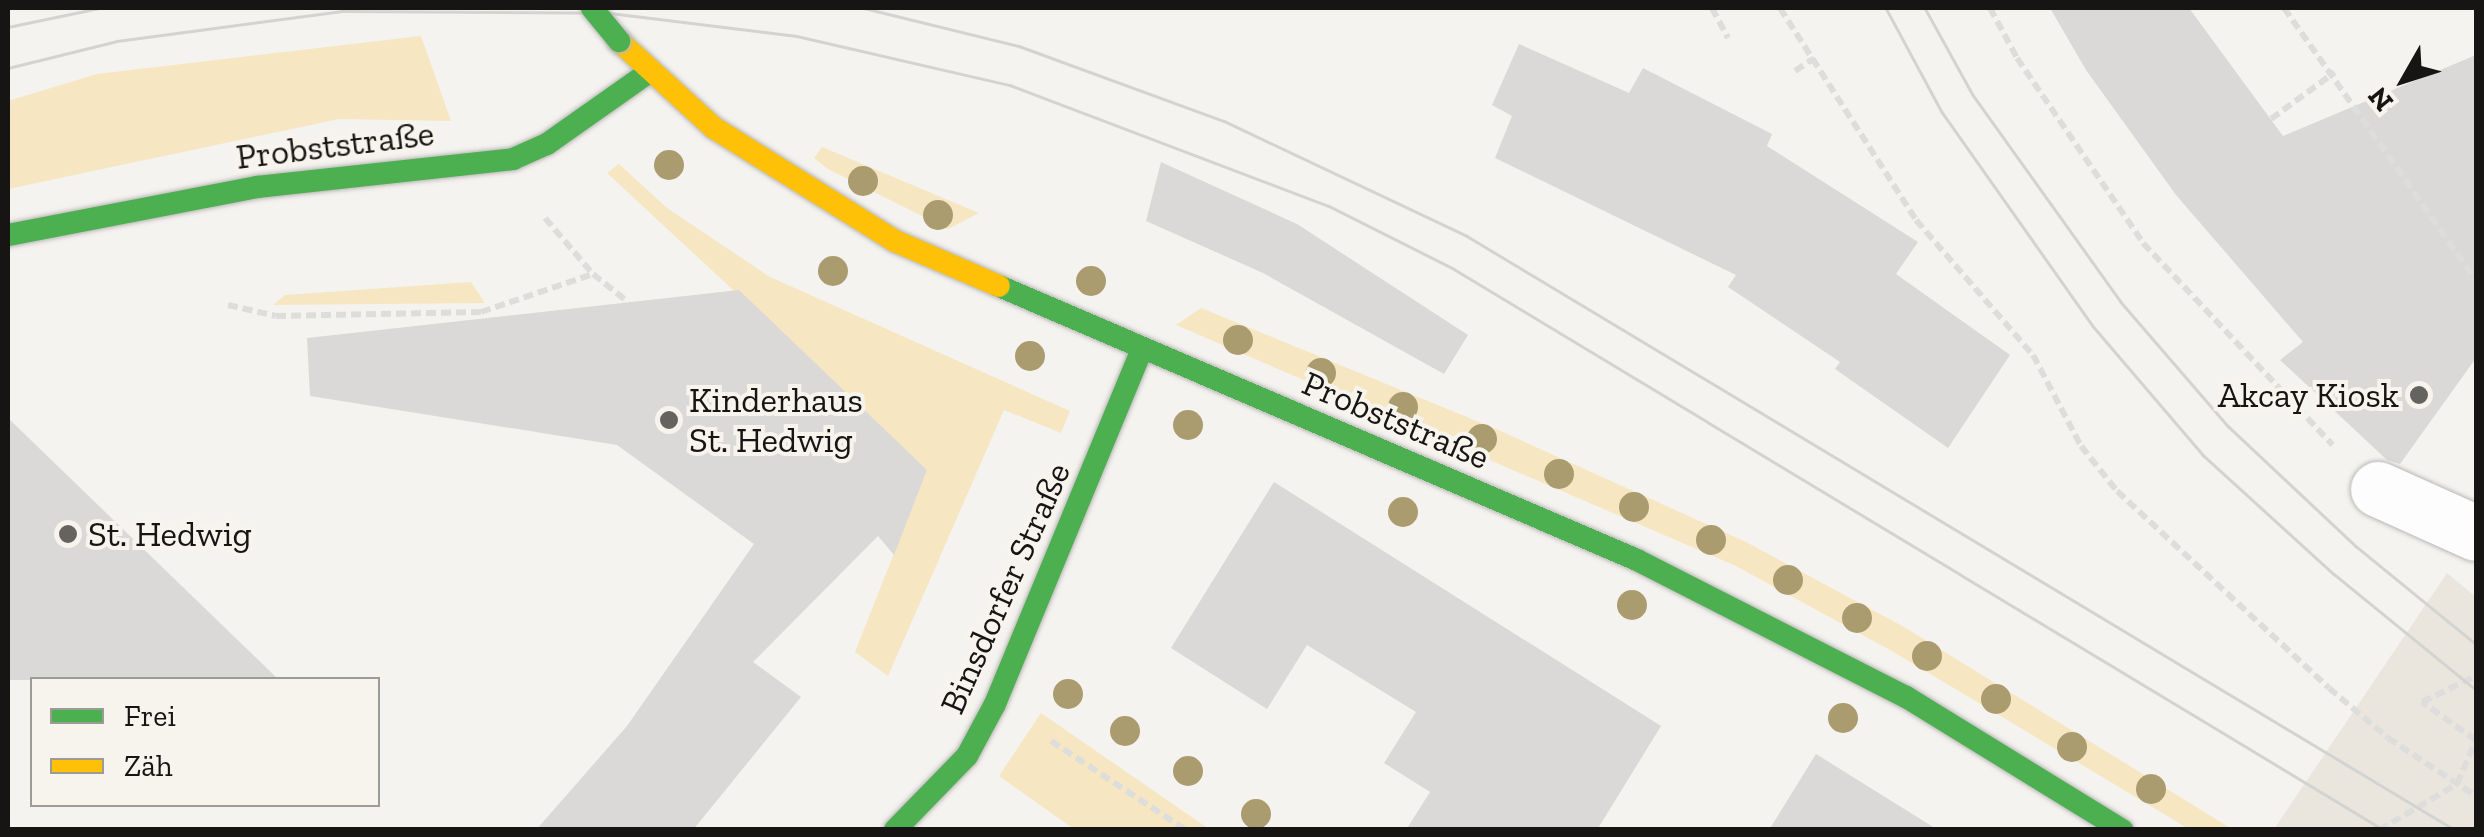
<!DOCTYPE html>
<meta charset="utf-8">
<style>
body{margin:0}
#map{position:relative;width:2484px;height:837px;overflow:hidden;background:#f5f3f0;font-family:"Zilla Slab",serif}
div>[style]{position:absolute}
.built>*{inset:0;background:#eae6de}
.green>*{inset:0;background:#f6e6c2}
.building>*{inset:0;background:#dad9d7}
.path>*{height:6px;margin-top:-3px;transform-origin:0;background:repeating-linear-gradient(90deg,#dddddc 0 10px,transparent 0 15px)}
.roads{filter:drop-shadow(0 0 2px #b9b8b6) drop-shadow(0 0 2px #b9b8b6)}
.street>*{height:55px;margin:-27.5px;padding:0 27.5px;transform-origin:27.5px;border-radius:27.5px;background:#fefdfd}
.fast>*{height:22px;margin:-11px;padding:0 11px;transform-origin:11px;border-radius:11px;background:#4caf50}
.slow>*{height:22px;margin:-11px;padding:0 11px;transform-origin:11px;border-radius:11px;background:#ffc107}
.tram>*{height:2.5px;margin:-1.25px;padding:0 1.25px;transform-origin:1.25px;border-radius:1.25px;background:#d3d3d2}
.bridges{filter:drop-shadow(0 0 2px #b9b8b6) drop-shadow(0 0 2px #b9b8b6)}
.fast-bridge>*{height:22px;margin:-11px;padding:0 11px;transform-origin:11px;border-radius:11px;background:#4caf50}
.trees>*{width:30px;height:30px;margin:-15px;border-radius:50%;background:#ab9c6f}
.dots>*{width:28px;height:28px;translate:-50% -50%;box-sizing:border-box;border:5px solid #f7f4ee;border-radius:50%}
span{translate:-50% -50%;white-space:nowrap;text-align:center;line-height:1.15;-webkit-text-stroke:8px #f7f4ee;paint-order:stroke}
.street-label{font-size:35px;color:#161513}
.poi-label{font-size:35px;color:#161513}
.right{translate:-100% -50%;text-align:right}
.left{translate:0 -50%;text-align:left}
.frame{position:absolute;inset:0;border:10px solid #161513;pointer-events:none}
.legend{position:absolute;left:30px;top:677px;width:350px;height:130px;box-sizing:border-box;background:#f7f4ee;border:2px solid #9d9b96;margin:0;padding:12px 18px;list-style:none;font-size:30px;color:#161513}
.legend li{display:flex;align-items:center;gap:20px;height:50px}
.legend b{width:50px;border:2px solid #9d9b96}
.north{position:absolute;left:2354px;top:30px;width:100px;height:100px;-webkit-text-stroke:8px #f7f4ee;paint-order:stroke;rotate:231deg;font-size:28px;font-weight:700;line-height:40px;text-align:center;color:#161513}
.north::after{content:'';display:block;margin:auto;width:35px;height:45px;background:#161513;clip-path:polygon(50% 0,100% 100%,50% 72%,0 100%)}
</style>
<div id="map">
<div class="built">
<div style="clip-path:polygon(2447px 573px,2476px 597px,2476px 829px,2274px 829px)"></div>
</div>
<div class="green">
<div style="clip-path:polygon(421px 36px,451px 121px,339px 119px,8px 189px,8px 101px,97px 74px)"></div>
<div style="clip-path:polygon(822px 147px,979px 213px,948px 229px,828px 169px,814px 158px)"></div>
<div style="clip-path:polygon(619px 164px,667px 208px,770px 277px,1070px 411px,1061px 433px,1004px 410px,888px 676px,855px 652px,927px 470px,607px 173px)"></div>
<div style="clip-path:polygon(471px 282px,485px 303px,273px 305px,285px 295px)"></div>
<div style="clip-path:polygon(1201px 308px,1496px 429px,1746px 542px,1904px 627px,2232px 829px,2189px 829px,1892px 651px,1736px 566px,1176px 325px)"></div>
<div style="clip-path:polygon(1041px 713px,1209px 829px,1074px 829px,999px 776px)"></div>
</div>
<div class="building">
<div style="clip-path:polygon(2050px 8px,2189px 8px,2283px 136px,2476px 55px,2476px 358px,2400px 464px,2387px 460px,2280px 360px,2303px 342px,2176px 195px,2086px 70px)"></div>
<div style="clip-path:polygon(1519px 44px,1629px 93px,1643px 68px,1772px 134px,1767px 146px,1918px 242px,1896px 274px,2010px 355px,1948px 448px,1835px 369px,1840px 362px,1728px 287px,1736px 275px,1495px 158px,1512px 116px,1492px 105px)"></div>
<div style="clip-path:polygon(1161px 162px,1297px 224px,1468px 335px,1444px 374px,1263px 273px,1146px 221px)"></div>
<div style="clip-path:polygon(739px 290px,927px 470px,894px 555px,878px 536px,753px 662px,801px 697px,693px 830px,536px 830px,627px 726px,754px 544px,617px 445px,310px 396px,307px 338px)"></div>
<div style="clip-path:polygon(8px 418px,279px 680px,8px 680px)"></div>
<div style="clip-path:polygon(1274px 482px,1661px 726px,1597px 830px,1406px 830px,1430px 792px,1384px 763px,1416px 712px,1307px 645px,1267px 709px,1171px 648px)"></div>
<div style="clip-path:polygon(1816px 754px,1938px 830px,1769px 830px)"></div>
</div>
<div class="path">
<div style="left:1712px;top:8px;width:34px;rotate:62deg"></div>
<div style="left:1780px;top:8px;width:252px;rotate:57.3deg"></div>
<div style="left:1916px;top:220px;width:179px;rotate:49.1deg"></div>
<div style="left:2033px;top:355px;width:103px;rotate:62.2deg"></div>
<div style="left:2081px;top:446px;width:58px;rotate:51.3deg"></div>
<div style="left:2117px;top:491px;width:289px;rotate:42.9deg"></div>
<div style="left:2329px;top:688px;width:77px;rotate:40.3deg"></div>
<div style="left:2388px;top:738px;width:105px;rotate:33.4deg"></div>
<div style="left:1990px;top:8px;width:57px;rotate:61.6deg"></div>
<div style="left:2017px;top:58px;width:224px;rotate:55.7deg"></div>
<div style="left:2143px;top:243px;width:277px;rotate:46.8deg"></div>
<div style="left:2284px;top:8px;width:333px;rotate:54.8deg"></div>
<div style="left:1795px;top:71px;width:23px;rotate:-34deg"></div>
<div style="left:2271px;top:119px;width:79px;rotate:-36.3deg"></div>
<div style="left:545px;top:218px;width:74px;rotate:49.4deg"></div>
<div style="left:228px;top:305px;width:49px;rotate:12.9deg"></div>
<div style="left:276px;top:316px;width:205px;rotate:-1.1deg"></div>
<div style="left:481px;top:312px;width:118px;rotate:-18.7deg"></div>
<div style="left:593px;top:274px;width:45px;rotate:38.7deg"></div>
<div style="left:1051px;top:741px;width:162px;rotate:33.4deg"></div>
<div style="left:2379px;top:830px;width:91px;rotate:-30.5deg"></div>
<div style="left:2457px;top:784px;width:48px;rotate:-66.6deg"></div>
<div style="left:2476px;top:740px;width:66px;rotate:-144.9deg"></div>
<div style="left:2422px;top:702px;width:60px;rotate:-25.7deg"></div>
</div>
<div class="roads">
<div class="street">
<div style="left:2378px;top:489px;width:107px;rotate:24.2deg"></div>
</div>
<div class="fast">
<div style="left:8px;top:235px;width:254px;rotate:-10.9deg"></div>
<div style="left:257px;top:187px;width:258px;rotate:-6.2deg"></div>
<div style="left:513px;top:159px;width:37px;rotate:-24deg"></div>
<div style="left:547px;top:144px;width:125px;rotate:-35.2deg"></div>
<div style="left:999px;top:286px;width:694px;rotate:23.24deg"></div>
<div style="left:1637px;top:560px;width:302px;rotate:27deg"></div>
<div style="left:1906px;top:697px;width:254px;rotate:31.6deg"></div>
<div style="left:895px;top:830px;width:103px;rotate:-45.8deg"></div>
<div style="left:967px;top:756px;width:59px;rotate:-61.7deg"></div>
<div style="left:995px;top:704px;width:382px;rotate:-67.5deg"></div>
</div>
<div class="slow">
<div style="left:619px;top:41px;width:129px;rotate:42.5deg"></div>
<div style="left:714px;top:128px;width:213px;rotate:32deg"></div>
<div style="left:895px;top:241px;width:113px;rotate:23.4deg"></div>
</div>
</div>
<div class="tram">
<div style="left:864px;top:8px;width:160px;rotate:13.8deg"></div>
<div style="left:1019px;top:46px;width:218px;rotate:20.1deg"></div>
<div style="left:1224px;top:121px;width:269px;rotate:25.3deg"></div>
<div style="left:1467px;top:236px;width:1153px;rotate:31.01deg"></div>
<div style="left:1886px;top:8px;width:118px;rotate:61.7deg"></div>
<div style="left:1942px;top:112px;width:262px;rotate:54.8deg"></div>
<div style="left:2093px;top:326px;width:170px;rotate:49.5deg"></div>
<div style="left:2203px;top:455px;width:177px;rotate:42.3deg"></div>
<div style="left:2334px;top:574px;width:183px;rotate:39.2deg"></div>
<div style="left:1925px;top:8px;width:99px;rotate:61.1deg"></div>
<div style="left:1973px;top:95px;width:254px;rotate:54.4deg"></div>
<div style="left:2121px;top:302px;width:164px;rotate:49.2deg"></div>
<div style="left:2228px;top:426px;width:177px;rotate:43.2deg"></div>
<div style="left:2357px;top:547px;width:154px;rotate:39.2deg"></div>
<div style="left:8px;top:27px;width:94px;rotate:-11.7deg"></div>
<div style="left:8px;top:68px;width:112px;rotate:-13.9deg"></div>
<div style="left:117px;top:41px;width:227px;rotate:-7.6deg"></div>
<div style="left:342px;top:11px;width:268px;rotate:0.4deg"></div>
<div style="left:610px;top:13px;width:188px;rotate:7deg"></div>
<div style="left:797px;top:36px;width:219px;rotate:13deg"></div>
<div style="left:1010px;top:85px;width:341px;rotate:20.8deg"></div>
<div style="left:1329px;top:206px;width:140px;rotate:26.7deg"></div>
<div style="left:1454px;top:269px;width:1086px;rotate:31.1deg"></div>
</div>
<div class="bridges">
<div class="fast-bridge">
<div style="left:592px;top:8px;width:43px;rotate:50.7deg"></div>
</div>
</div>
<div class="trees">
<div style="left:669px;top:165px"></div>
<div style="left:863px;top:181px"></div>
<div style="left:938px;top:215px"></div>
<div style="left:833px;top:271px"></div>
<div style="left:1091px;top:281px"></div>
<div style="left:1238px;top:340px"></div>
<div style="left:1030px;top:356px"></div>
<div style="left:1321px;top:373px"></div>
<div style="left:1403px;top:407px"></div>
<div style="left:1188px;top:425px"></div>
<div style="left:1482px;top:439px"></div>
<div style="left:1559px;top:474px"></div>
<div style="left:1634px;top:507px"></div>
<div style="left:1403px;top:512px"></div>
<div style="left:1711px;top:540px"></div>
<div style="left:1788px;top:580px"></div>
<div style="left:1632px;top:605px"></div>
<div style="left:1857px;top:618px"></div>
<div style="left:1927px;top:656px"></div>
<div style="left:1068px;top:694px"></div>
<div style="left:1996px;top:699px"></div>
<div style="left:1843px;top:718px"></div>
<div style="left:1125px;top:731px"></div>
<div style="left:2072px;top:747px"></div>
<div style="left:1188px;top:771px"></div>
<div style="left:2151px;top:789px"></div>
<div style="left:1256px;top:814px"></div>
</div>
<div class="dots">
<div style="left:2419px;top:395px;background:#646360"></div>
<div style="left:669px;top:420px;background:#646360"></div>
<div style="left:68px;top:534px;background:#646360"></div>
</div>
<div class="street-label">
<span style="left:335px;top:145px;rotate:-7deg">Probststraße</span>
<span style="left:1396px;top:420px;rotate:23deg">Probststraße</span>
<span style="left:1005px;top:588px;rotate:-66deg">Binsdorfer Straße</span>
</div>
<div class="poi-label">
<span class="right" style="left:2399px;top:395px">Akcay Kiosk</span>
<span class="left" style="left:689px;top:420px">Kinderhaus<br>St. Hedwig</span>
<span class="left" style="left:88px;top:534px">St. Hedwig</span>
</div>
<div class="frame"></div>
<ul class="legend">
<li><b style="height:12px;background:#4caf50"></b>Frei</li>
<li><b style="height:12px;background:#ffc107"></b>Zäh</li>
</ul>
<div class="north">N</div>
</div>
